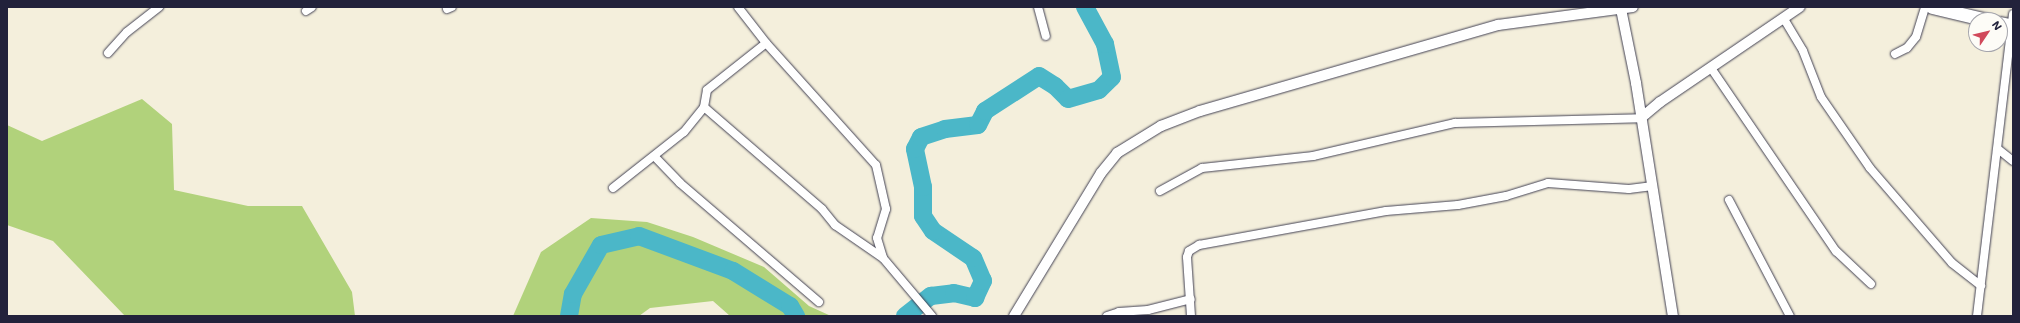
<!DOCTYPE html>
<style>
body{margin:0}
#map{position:relative;width:2020px;height:323px;overflow:hidden;background:#f4efdc;font-family:Mali,sans-serif}
div>[style]{position:absolute}
.green>*{inset:0;background:#b1d27b}
.river>*{height:18px;margin:-9px;padding:0 9px;transform-origin:9px;border-radius:9px;background:#4bb7c8}
.roads{filter:drop-shadow(0 0 1px #424153) drop-shadow(0 0 1px #424153)}
.minor>*{height:8px;margin:-4px;padding:0 4px;transform-origin:4px;border-radius:4px;background:#fff}
.tertiary>*{height:10px;margin:-5px;padding:0 5px;transform-origin:5px;border-radius:5px;background:#fff}
.primary>*{height:13px;margin:-6.5px;padding:0 6.5px;transform-origin:6.5px;border-radius:6.5px;background:#fff}
span{translate:-50% -50%;white-space:nowrap;text-align:center;line-height:1.15;-webkit-text-stroke:3px #fdfcf7;paint-order:stroke}
.frame{position:absolute;inset:0;border:8px solid #22223b;pointer-events:none}
.north{position:absolute;left:1968px;top:12px;width:40px;height:40px;box-sizing:border-box;background:#fdfcf7;border:1px solid #a5a5ac;border-radius:50%;rotate:55deg;font-size:11px;font-weight:700;line-height:16px;text-align:center;color:#22223b}
.north::after{content:'';display:block;margin:auto;width:14px;height:18px;background:#d1495b;clip-path:polygon(50% 0,100% 100%,50% 72%,0 100%)}
</style>
<div id="map">
<div class="green">
<div style="clip-path:polygon(142px 99px,172px 124px,174px 190px,248px 206px,302px 206px,352px 292px,355px 316px,125px 316px,53px 241px,7px 225px,7px 125px,42px 141px)"></div>
<div style="clip-path:polygon(591px 218px,647px 222px,693px 237px,764px 267px,809px 306px,831px 316px,730px 316px,713px 301px,650px 308px,639px 316px,513px 316px,541px 252px)"></div>
</div>
<div class="river">
<div style="left:569px;top:316px;width:22px;rotate:-80deg"></div>
<div style="left:573px;top:294px;width:56px;rotate:-60.3deg"></div>
<div style="left:601px;top:245px;width:39px;rotate:-13deg"></div>
<div style="left:639px;top:236px;width:100px;rotate:20.4deg"></div>
<div style="left:733px;top:271px;width:67px;rotate:31.6deg"></div>
<div style="left:790px;top:306px;width:12px;rotate:59deg"></div>
<div style="left:905px;top:316px;width:33px;rotate:-38deg"></div>
<div style="left:931px;top:296px;width:23px;rotate:-7deg"></div>
<div style="left:954px;top:293px;width:22px;rotate:13deg"></div>
<div style="left:975px;top:298px;width:19px;rotate:-65deg"></div>
<div style="left:983px;top:281px;width:25px;rotate:-113deg"></div>
<div style="left:973px;top:258px;width:48px;rotate:-146deg"></div>
<div style="left:933px;top:231px;width:18px;rotate:-124deg"></div>
<div style="left:923px;top:216px;width:29px;rotate:-90deg"></div>
<div style="left:923px;top:187px;width:39px;rotate:-102deg"></div>
<div style="left:915px;top:149px;width:13px;rotate:-63deg"></div>
<div style="left:921px;top:137px;width:25px;rotate:-18deg"></div>
<div style="left:945px;top:129px;width:33px;rotate:-7deg"></div>
<div style="left:978px;top:125px;width:16px;rotate:-63deg"></div>
<div style="left:985px;top:111px;width:64px;rotate:-32.9deg"></div>
<div style="left:1039px;top:76px;width:19px;rotate:32deg"></div>
<div style="left:1055px;top:86px;width:18px;rotate:45deg"></div>
<div style="left:1068px;top:99px;width:32px;rotate:-16deg"></div>
<div style="left:1099px;top:90px;width:18px;rotate:-45deg"></div>
<div style="left:1112px;top:77px;width:34px;rotate:-102deg"></div>
<div style="left:1105px;top:44px;width:42px;rotate:-118.4deg"></div>
</div>
<div class="roads">
<div class="minor">
<div style="left:738px;top:7px;width:46px;rotate:52.1deg"></div>
<div style="left:766px;top:43px;width:164px;rotate:48deg"></div>
<div style="left:876px;top:165px;width:45px;rotate:77.2deg"></div>
<div style="left:886px;top:209px;width:30px;rotate:107deg"></div>
<div style="left:877px;top:238px;width:21px;rotate:73deg"></div>
<div style="left:883px;top:258px;width:76px;rotate:49.8deg"></div>
<div style="left:1038px;top:7px;width:30px;rotate:75deg"></div>
<div style="left:447px;top:9px;width:5px;rotate:-22deg"></div>
<div style="left:306px;top:11px;width:7px;rotate:-34deg"></div>
<div style="left:1784px;top:19px;width:37px;rotate:59deg"></div>
<div style="left:1803px;top:51px;width:49px;rotate:68.6deg"></div>
<div style="left:1821px;top:97px;width:86px;rotate:55.4deg"></div>
<div style="left:1870px;top:168px;width:125px;rotate:49.2deg"></div>
<div style="left:1952px;top:263px;width:37px;rotate:38deg"></div>
<div style="left:108px;top:53px;width:28px;rotate:-48deg"></div>
<div style="left:127px;top:32px;width:41px;rotate:-38deg"></div>
<div style="left:1895px;top:54px;width:13px;rotate:-27deg"></div>
<div style="left:1907px;top:48px;width:14px;rotate:-51deg"></div>
<div style="left:1916px;top:37px;width:31px;rotate:-73deg"></div>
<div style="left:1711px;top:68px;width:222px;rotate:55.7deg"></div>
<div style="left:1836px;top:251px;width:48px;rotate:43.3deg"></div>
<div style="left:704px;top:107px;width:156px;rotate:40.8deg"></div>
<div style="left:822px;top:209px;width:21px;rotate:51deg"></div>
<div style="left:835px;top:225px;width:58px;rotate:34.5deg"></div>
<div style="left:1998px;top:149px;width:19px;rotate:39deg"></div>
<div style="left:655px;top:157px;width:36px;rotate:46deg"></div>
<div style="left:680px;top:183px;width:183px;rotate:40.6deg"></div>
<div style="left:613px;top:188px;width:90px;rotate:-38.3deg"></div>
<div style="left:684px;top:132px;width:32px;rotate:-51deg"></div>
<div style="left:704px;top:107px;width:17px;rotate:-80deg"></div>
<div style="left:707px;top:90px;width:75px;rotate:-38.5deg"></div>
<div style="left:1160px;top:191px;width:48px;rotate:-28.7deg"></div>
<div style="left:1202px;top:168px;width:112px;rotate:-6.2deg"></div>
<div style="left:1313px;top:156px;width:146px;rotate:-13.1deg"></div>
<div style="left:1455px;top:123px;width:186px;rotate:-1.5deg"></div>
<div style="left:1729px;top:200px;width:131px;rotate:62.3deg"></div>
<div style="left:1107px;top:316px;width:13px;rotate:-18deg"></div>
<div style="left:1119px;top:312px;width:29px;rotate:-4deg"></div>
<div style="left:1148px;top:310px;width:44px;rotate:-14.3deg"></div>
<div style="left:1191px;top:316px;width:59px;rotate:-93.9deg"></div>
<div style="left:1187px;top:257px;width:6px;rotate:-72deg"></div>
<div style="left:1189px;top:251px;width:12px;rotate:-31deg"></div>
<div style="left:1199px;top:245px;width:190px;rotate:-10.3deg"></div>
<div style="left:1386px;top:211px;width:72px;rotate:-4.8deg"></div>
<div style="left:1458px;top:205px;width:49px;rotate:-10.6deg"></div>
<div style="left:1506px;top:196px;width:44px;rotate:-17.2deg"></div>
<div style="left:1548px;top:183px;width:81px;rotate:4.2deg"></div>
<div style="left:1629px;top:189px;width:24px;rotate:-7deg"></div>
<div style="left:1977px;top:316px;width:304px;rotate:-83.2deg"></div>
</div>
<div class="tertiary">
<div style="left:1621px;top:9px;width:76px;rotate:78.5deg"></div>
<div style="left:1636px;top:83px;width:236px;rotate:81deg"></div>
<div style="left:1641px;top:118px;width:25px;rotate:-40deg"></div>
<div style="left:1660px;top:102px;width:169px;rotate:-34.2deg"></div>
<div style="left:1014px;top:316px;width:167px;rotate:-58.7deg"></div>
<div style="left:1101px;top:173px;width:26px;rotate:-51deg"></div>
<div style="left:1117px;top:153px;width:52px;rotate:-31.5deg"></div>
<div style="left:1161px;top:126px;width:42px;rotate:-21deg"></div>
<div style="left:1200px;top:111px;width:310px;rotate:-16.1deg"></div>
<div style="left:1498px;top:25px;width:136px;rotate:-7.6deg"></div>
</div>
<div class="primary">
<div style="left:1932px;top:7px;width:57px;rotate:13.3deg"></div>
<div style="left:2000px;top:23px;width:13px;rotate:13deg"></div>
</div>
</div>
<div class="frame"></div>
<div class="north">N</div>
</div>
